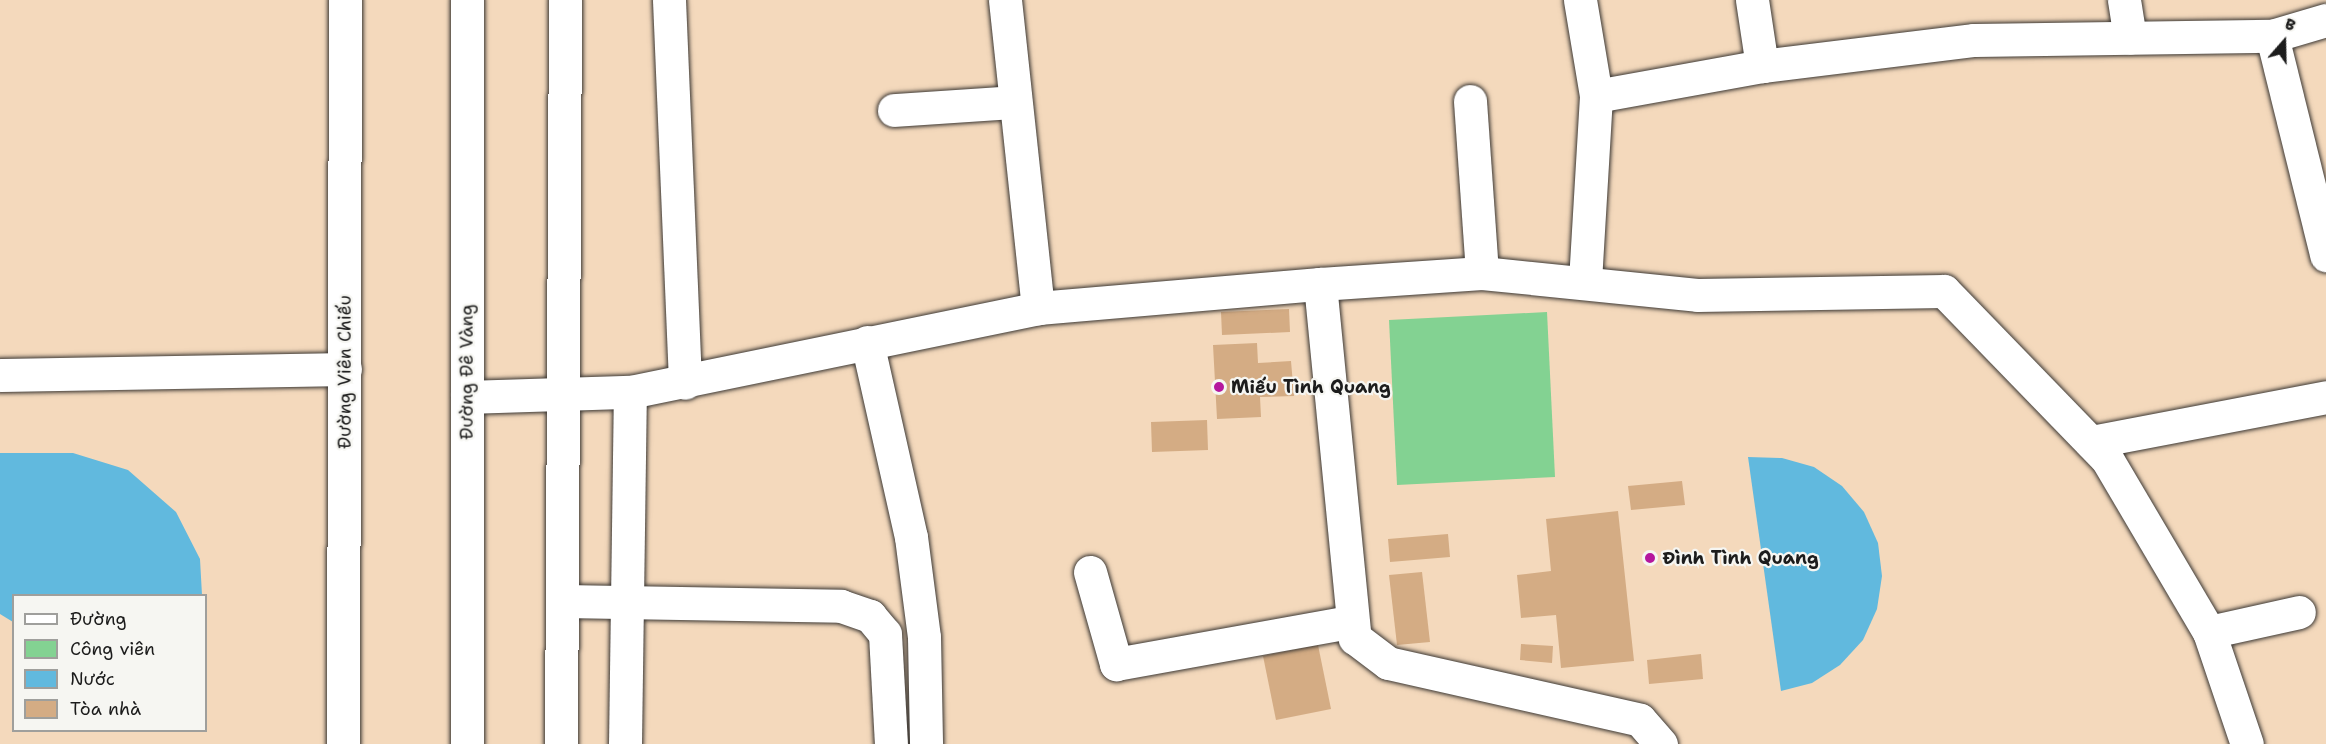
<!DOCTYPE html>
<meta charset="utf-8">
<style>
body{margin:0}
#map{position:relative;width:2326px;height:744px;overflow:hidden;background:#f4d9bc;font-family:"Shantell Sans",sans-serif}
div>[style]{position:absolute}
.green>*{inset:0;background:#83d292}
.water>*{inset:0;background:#61b9de}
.building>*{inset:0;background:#d4ac84}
.roads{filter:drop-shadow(0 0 2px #3c3834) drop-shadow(0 0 2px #3c3834)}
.minor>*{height:33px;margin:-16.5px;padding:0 16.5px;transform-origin:16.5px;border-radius:16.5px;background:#fff}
.major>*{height:33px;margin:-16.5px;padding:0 16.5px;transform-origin:16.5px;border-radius:16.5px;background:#fff}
.dots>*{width:16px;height:16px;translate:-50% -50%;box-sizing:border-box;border:3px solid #f6f6f2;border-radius:50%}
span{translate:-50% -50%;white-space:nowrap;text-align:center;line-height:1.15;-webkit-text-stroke:4.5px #f6f6f2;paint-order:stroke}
.street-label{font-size:18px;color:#1c1c1c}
.poi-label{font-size:18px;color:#1c1c1c;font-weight:700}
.left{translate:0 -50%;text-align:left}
.legend{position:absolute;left:12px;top:594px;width:195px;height:138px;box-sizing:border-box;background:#f6f6f2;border:2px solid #9f9f9c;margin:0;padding:8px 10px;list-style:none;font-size:18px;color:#1c1c1c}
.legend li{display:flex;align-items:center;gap:12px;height:30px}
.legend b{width:30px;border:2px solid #9f9f9c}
.north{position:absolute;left:2254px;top:12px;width:60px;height:60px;-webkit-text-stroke:4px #f6f6f2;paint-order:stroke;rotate:20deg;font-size:16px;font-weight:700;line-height:24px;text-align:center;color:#1c1c1c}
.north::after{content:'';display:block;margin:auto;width:21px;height:27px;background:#1c1c1c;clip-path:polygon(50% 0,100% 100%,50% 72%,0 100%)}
</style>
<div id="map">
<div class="green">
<div style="clip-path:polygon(1547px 312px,1555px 477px,1397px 485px,1389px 320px)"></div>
</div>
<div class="water">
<div style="clip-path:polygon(0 453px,73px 453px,128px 470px,176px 512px,200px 559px,202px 595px,14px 596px,13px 622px,0 614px)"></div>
<div style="clip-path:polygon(1748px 457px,1782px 458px,1814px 467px,1842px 486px,1864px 512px,1878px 543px,1882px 576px,1877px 609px,1863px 640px,1840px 665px,1812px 683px,1781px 691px)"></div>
</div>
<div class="building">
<div style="clip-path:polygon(1289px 309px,1290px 332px,1222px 335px,1221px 312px)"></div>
<div style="clip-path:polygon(1257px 343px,1258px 363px,1291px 361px,1294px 396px,1260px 397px,1261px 417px,1217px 419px,1213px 345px)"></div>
<div style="clip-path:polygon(1207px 420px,1208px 450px,1152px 452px,1151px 422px)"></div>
<div style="clip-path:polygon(1682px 481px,1685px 505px,1631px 510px,1628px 486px)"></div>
<div style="clip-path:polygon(1618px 511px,1634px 661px,1561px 668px,1556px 615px,1521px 618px,1517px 575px,1551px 571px,1546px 519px)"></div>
<div style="clip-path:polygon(1448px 534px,1450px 557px,1390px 562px,1388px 539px)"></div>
<div style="clip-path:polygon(1422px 572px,1430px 642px,1397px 645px,1389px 575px)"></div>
<div style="clip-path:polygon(1521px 644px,1553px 646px,1552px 663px,1520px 660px)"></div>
<div style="clip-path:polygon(1318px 645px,1331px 709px,1276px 720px,1263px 656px)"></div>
<div style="clip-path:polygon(1701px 654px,1703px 679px,1649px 684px,1647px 660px)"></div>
</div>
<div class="roads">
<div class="minor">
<div style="left:669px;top:0;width:383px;rotate:87.6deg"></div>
<div style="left:1005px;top:0;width:310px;rotate:83.9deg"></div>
<div style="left:1580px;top:0;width:97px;rotate:80.5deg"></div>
<div style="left:1596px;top:96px;width:183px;rotate:93.4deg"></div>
<div style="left:1752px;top:0;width:67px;rotate:81.4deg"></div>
<div style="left:2124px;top:0;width:38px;rotate:81deg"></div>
<div style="left:2272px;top:36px;width:226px;rotate:76.1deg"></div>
<div style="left:1596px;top:96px;width:169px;rotate:-10.2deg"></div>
<div style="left:1762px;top:66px;width:214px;rotate:-7deg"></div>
<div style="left:1974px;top:40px;width:298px;rotate:-0.8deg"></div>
<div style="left:2272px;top:36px;width:56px;rotate:-16.5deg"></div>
<div style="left:1470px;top:101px;width:172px;rotate:86deg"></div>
<div style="left:894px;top:110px;width:121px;rotate:-3.8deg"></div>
<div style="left:1320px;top:284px;width:356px;rotate:84.4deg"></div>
<div style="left:1355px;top:638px;width:41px;rotate:37.1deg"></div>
<div style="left:1388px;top:663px;width:258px;rotate:12.7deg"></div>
<div style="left:1640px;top:720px;width:32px;rotate:49deg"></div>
<div style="left:867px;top:342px;width:200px;rotate:77.3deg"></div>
<div style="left:911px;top:537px;width:101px;rotate:82.6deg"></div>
<div style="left:924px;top:637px;width:107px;rotate:88.9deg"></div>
<div style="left:0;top:375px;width:345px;rotate:-1deg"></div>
<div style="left:467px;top:397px;width:163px;rotate:-1.8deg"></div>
<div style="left:630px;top:392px;width:417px;rotate:-11.6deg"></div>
<div style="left:1038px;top:308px;width:283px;rotate:-4.9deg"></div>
<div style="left:1320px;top:284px;width:162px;rotate:-3.9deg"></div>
<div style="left:1482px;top:273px;width:216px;rotate:5.8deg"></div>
<div style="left:1697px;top:295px;width:247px;rotate:-0.9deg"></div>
<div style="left:1944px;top:291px;width:234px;rotate:45.9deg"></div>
<div style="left:2107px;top:459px;width:201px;rotate:59.5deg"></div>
<div style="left:2209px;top:632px;width:118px;rotate:71.3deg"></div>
<div style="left:2091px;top:442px;width:239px;rotate:-10.8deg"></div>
<div style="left:1090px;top:572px;width:96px;rotate:74.2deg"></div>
<div style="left:1116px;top:664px;width:237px;rotate:-10.2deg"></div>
<div style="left:563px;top:601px;width:278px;rotate:1deg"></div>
<div style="left:841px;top:606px;width:31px;rotate:19deg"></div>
<div style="left:870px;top:616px;width:23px;rotate:50deg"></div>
<div style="left:885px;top:634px;width:110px;rotate:86.9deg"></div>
<div style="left:2209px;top:632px;width:92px;rotate:-12.5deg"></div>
<div style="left:343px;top:744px;width:744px;rotate:-89.85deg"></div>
<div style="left:561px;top:744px;width:744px;rotate:-89.69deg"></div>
<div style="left:625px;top:744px;width:352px;rotate:-89.2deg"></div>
</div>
<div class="major">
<div style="left:467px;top:744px;width:744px;rotate:-90deg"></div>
</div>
</div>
<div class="dots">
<div style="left:1219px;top:387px;background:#b5179e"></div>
<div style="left:1650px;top:558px;background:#b5179e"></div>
</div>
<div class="street-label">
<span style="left:345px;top:372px;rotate:-90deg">Đường Viên Chiếu</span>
<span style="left:467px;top:372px;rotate:-90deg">Đường Đê Vàng</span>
</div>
<div class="poi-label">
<span class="left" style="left:1231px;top:387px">Miếu Tình Quang</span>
<span class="left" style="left:1662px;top:558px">Đình Tình Quang</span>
</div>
<ul class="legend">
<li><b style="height:8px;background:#fff"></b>Đường</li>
<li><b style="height:16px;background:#83d292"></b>Công viên</li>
<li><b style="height:16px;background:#61b9de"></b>Nước</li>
<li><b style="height:16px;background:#d4ac84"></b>Tòa nhà</li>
</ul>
<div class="north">B</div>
</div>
